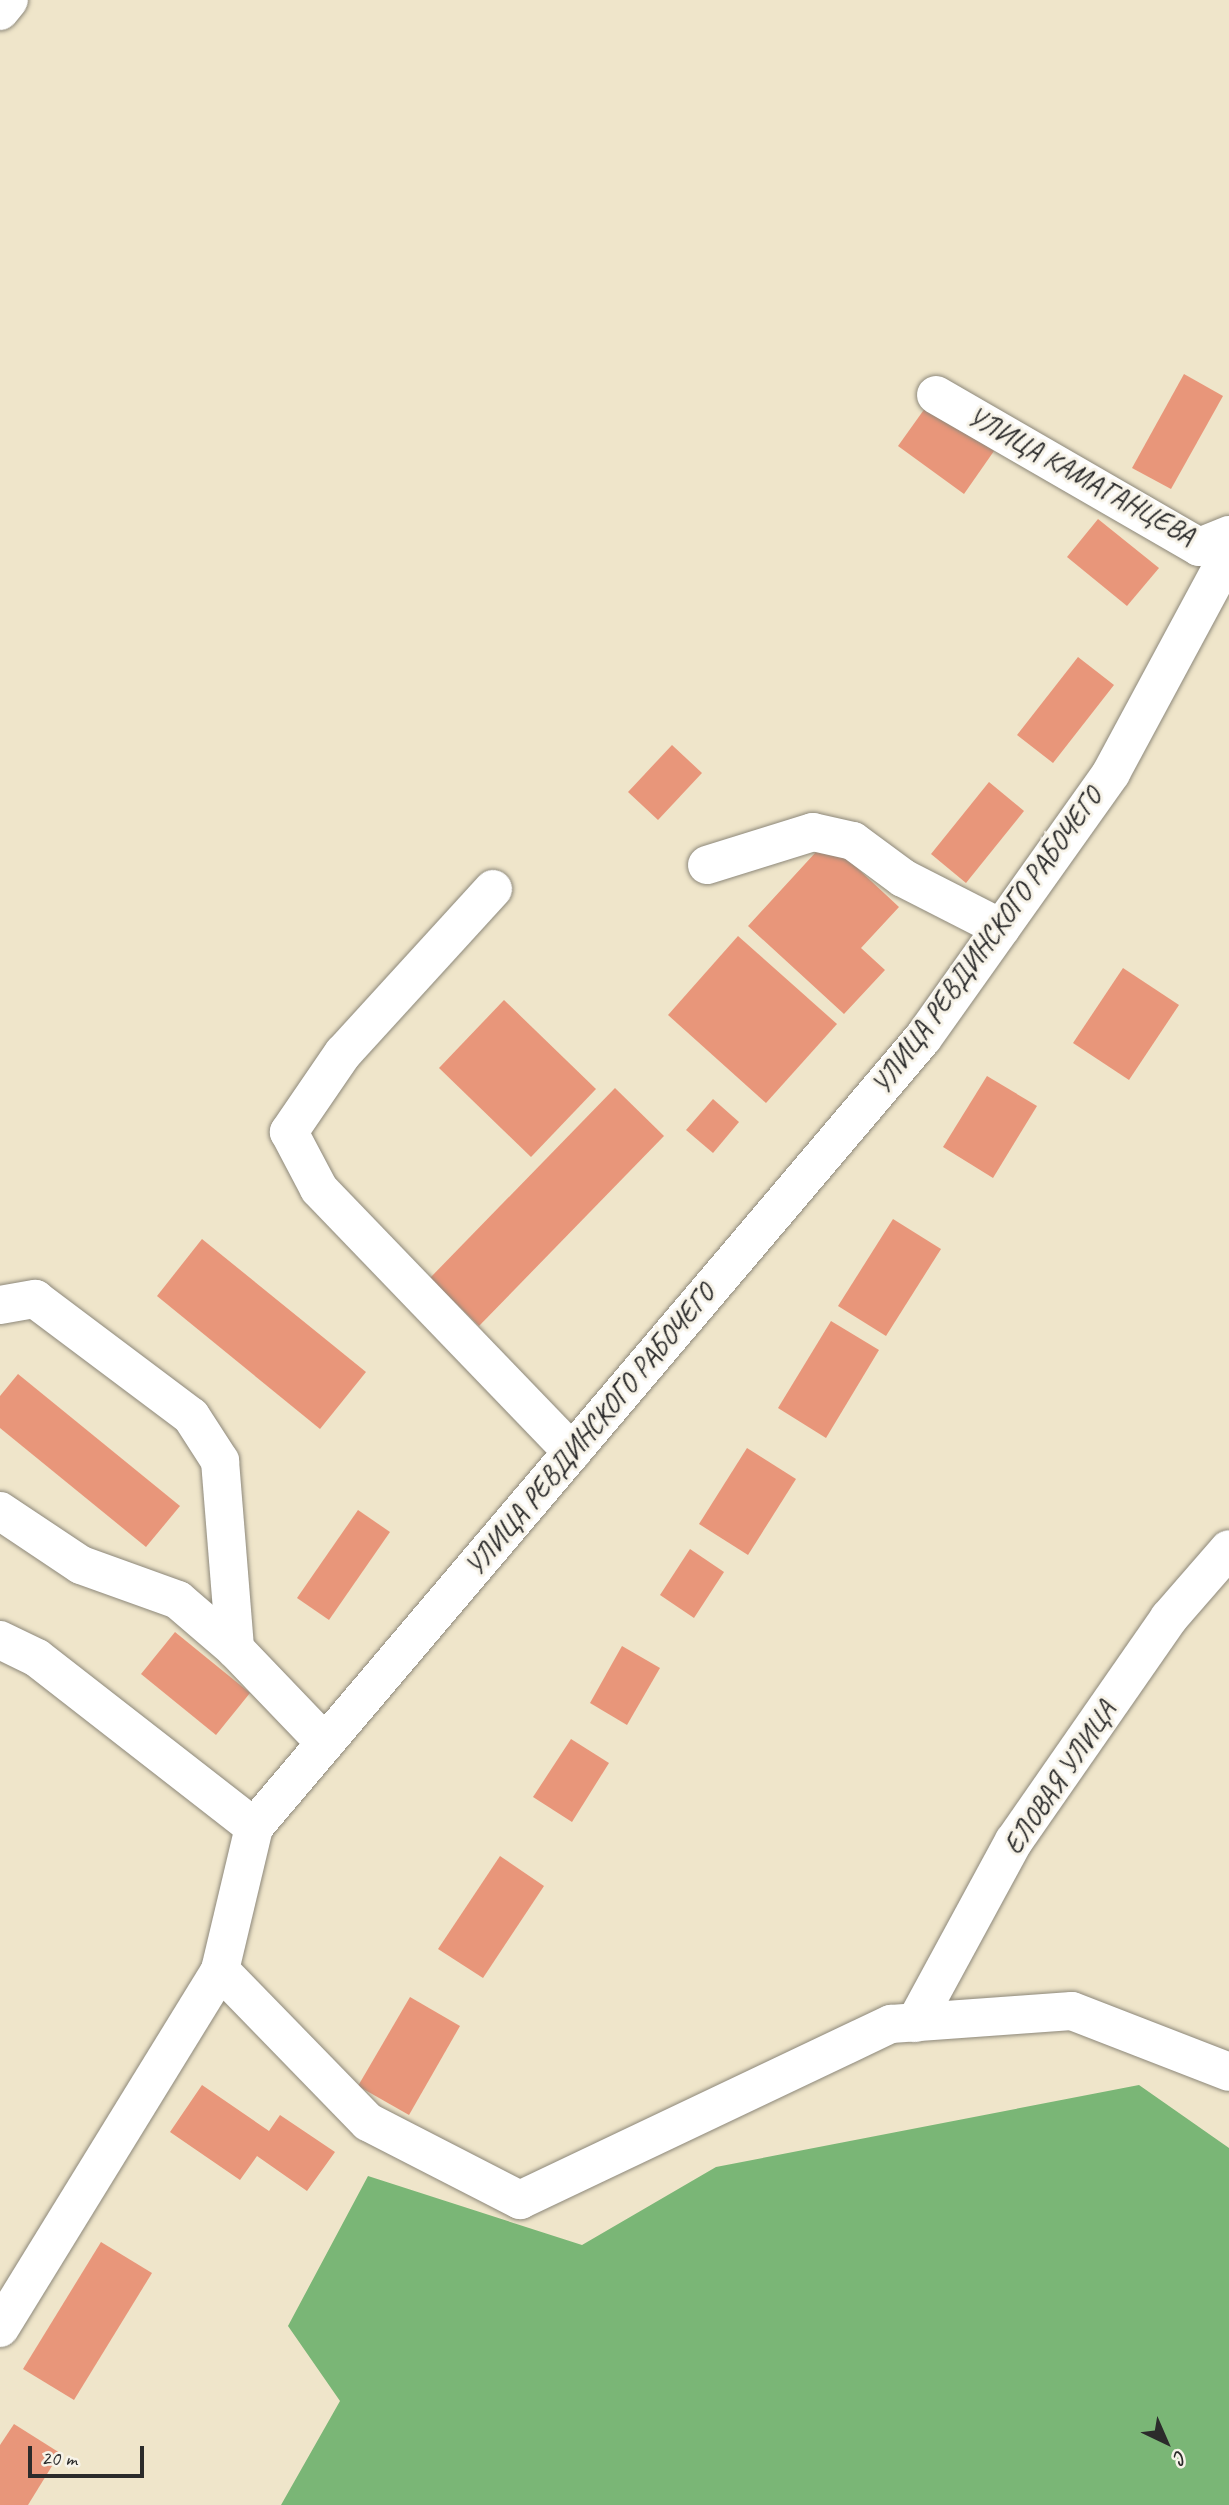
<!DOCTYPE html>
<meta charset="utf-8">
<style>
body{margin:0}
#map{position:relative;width:1229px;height:2505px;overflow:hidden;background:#efe5ca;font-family:Caveat,sans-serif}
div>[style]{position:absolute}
.forest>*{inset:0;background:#7ab676}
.building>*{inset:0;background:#e8967a}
.roads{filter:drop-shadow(0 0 2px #8d887a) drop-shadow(0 0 2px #8d887a)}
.minor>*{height:38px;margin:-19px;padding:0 19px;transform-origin:19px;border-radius:19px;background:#fff}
span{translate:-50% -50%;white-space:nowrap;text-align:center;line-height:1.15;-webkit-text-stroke:6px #f7f3e8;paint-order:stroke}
.street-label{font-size:28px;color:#2b2b2b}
.north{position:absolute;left:1131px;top:2407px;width:70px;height:70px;-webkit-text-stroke:5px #f7f3e8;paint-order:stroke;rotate:136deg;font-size:19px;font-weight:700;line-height:28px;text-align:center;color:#2b2b2b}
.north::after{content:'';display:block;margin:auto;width:24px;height:32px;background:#2b2b2b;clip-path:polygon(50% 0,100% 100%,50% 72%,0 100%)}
.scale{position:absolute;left:28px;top:2446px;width:116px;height:32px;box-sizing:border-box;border:4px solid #2b2b2b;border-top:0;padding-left:9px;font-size:21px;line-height:24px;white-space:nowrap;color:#2b2b2b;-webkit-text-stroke:5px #f7f3e8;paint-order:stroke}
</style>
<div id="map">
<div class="forest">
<div style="clip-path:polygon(1139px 2085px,1229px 2148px,1229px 2505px,281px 2505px,340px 2401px,288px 2326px,368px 2176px,582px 2245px,716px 2167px)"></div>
</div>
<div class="building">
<div style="clip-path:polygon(1184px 374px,1223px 396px,1171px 489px,1132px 468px)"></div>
<div style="clip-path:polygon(928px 404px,994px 451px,964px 494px,898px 446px)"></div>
<div style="clip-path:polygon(1098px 519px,1159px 568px,1127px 606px,1067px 557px)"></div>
<div style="clip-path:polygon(1078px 657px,1114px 685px,1053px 763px,1017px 735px)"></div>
<div style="clip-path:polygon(672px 745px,702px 773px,658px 820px,628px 792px)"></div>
<div style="clip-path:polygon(989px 782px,1024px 811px,966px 883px,931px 854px)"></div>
<div style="clip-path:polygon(827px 840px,899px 907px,861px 948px,885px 970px,844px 1014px,748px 926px)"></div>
<div style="clip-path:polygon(738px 936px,837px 1024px,766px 1103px,668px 1015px)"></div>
<div style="clip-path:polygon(1123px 968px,1179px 1005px,1129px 1080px,1073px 1043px)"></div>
<div style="clip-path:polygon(504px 1000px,596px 1089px,531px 1157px,439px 1068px)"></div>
<div style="clip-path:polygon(987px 1076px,1037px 1106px,993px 1178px,943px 1147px)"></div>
<div style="clip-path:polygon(615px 1088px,664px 1136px,479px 1326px,430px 1278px)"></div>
<div style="clip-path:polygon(713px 1099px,739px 1122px,713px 1153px,686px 1130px)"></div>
<div style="clip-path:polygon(893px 1219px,941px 1249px,886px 1336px,838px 1306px)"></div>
<div style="clip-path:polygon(202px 1239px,366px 1372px,320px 1429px,157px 1296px)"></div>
<div style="clip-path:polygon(831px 1321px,879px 1350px,826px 1438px,778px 1408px)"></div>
<div style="clip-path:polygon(18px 1374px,180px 1506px,146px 1547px,0 1428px,0 1396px)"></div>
<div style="clip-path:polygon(747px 1448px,796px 1479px,748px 1555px,699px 1524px)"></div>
<div style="clip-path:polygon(358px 1510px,390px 1532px,329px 1620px,297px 1598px)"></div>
<div style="clip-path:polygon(690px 1549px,724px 1572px,694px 1618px,660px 1595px)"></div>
<div style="clip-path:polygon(175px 1632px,250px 1693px,216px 1735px,141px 1674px)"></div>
<div style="clip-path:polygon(622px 1646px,660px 1668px,627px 1725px,590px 1703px)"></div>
<div style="clip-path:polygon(571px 1739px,609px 1763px,572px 1822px,533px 1797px)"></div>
<div style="clip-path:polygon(500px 1856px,544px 1886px,483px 1978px,438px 1949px)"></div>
<div style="clip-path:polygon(410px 1997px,460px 2026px,409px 2115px,358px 2086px)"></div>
<div style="clip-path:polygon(202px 2085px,269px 2131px,280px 2115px,335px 2152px,307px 2191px,257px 2156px,240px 2180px,170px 2132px)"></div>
<div style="clip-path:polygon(101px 2242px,152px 2273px,74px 2400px,23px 2369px)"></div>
<div style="clip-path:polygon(14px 2424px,60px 2453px,28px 2505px,0 2505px,0 2445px)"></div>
</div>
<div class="roads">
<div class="minor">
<div style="left:0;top:11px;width:14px;rotate:-51deg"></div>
<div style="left:936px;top:395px;width:304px;rotate:30deg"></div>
<div style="left:1199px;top:547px;width:32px;rotate:-22deg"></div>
<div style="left:707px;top:865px;width:111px;rotate:-17.3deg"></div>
<div style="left:813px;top:832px;width:41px;rotate:12.7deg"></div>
<div style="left:853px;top:841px;width:62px;rotate:36.5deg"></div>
<div style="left:903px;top:878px;width:110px;rotate:27deg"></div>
<div style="left:493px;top:889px;width:222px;rotate:132.4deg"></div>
<div style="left:343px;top:1053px;width:96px;rotate:124.4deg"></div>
<div style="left:289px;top:1132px;width:64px;rotate:62.2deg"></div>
<div style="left:319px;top:1189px;width:365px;rotate:46.1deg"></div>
<div style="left:0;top:1305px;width:36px;rotate:-10deg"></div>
<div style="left:35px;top:1299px;width:195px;rotate:36.9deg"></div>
<div style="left:191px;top:1416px;width:54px;rotate:57.2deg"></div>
<div style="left:220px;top:1461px;width:189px;rotate:85.4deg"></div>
<div style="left:0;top:1511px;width:97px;rotate:33.7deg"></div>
<div style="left:81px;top:1565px;width:103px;rotate:19.8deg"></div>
<div style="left:178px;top:1600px;width:75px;rotate:40.7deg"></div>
<div style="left:235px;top:1649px;width:130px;rotate:46.2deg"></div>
<div style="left:0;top:1640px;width:41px;rotate:25.9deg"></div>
<div style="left:37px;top:1658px;width:275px;rotate:37.9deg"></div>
<div style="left:220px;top:1970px;width:212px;rotate:45.8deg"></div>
<div style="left:368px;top:2122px;width:171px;rotate:27.2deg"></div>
<div style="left:520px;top:2200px;width:411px;rotate:-25.4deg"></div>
<div style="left:891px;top:2024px;width:181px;rotate:-4.1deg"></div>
<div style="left:1072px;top:2011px;width:168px;rotate:21.2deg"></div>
<div style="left:915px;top:2023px;width:207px;rotate:-61.5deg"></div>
<div style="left:1014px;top:1841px;width:272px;rotate:-55.2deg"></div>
<div style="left:1169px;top:1618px;width:91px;rotate:-49deg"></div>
<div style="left:0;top:2328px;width:420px;rotate:-58.4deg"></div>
<div style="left:220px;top:1970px;width:147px;rotate:-76.6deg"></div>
<div style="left:254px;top:1827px;width:1034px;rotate:-49.71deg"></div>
<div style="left:923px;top:1038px;width:325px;rotate:-54.6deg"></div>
<div style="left:1111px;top:773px;width:249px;rotate:-61.7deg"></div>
</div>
</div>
<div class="street-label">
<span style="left:1081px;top:476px;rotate:29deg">УЛИЦА КАМАГАНЦЕВА</span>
<span style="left:987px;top:941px;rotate:-54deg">УЛИЦА РЕВДИНСКОГО РАБОЧЕГО</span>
<span style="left:590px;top:1430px;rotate:-50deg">УЛИЦА РЕВДИНСКОГО РАБОЧЕГО</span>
<span style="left:1060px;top:1778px;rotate:-56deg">ЕЛОВАЯ УЛИЦА</span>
</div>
<div class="north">С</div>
<div class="scale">20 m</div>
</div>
